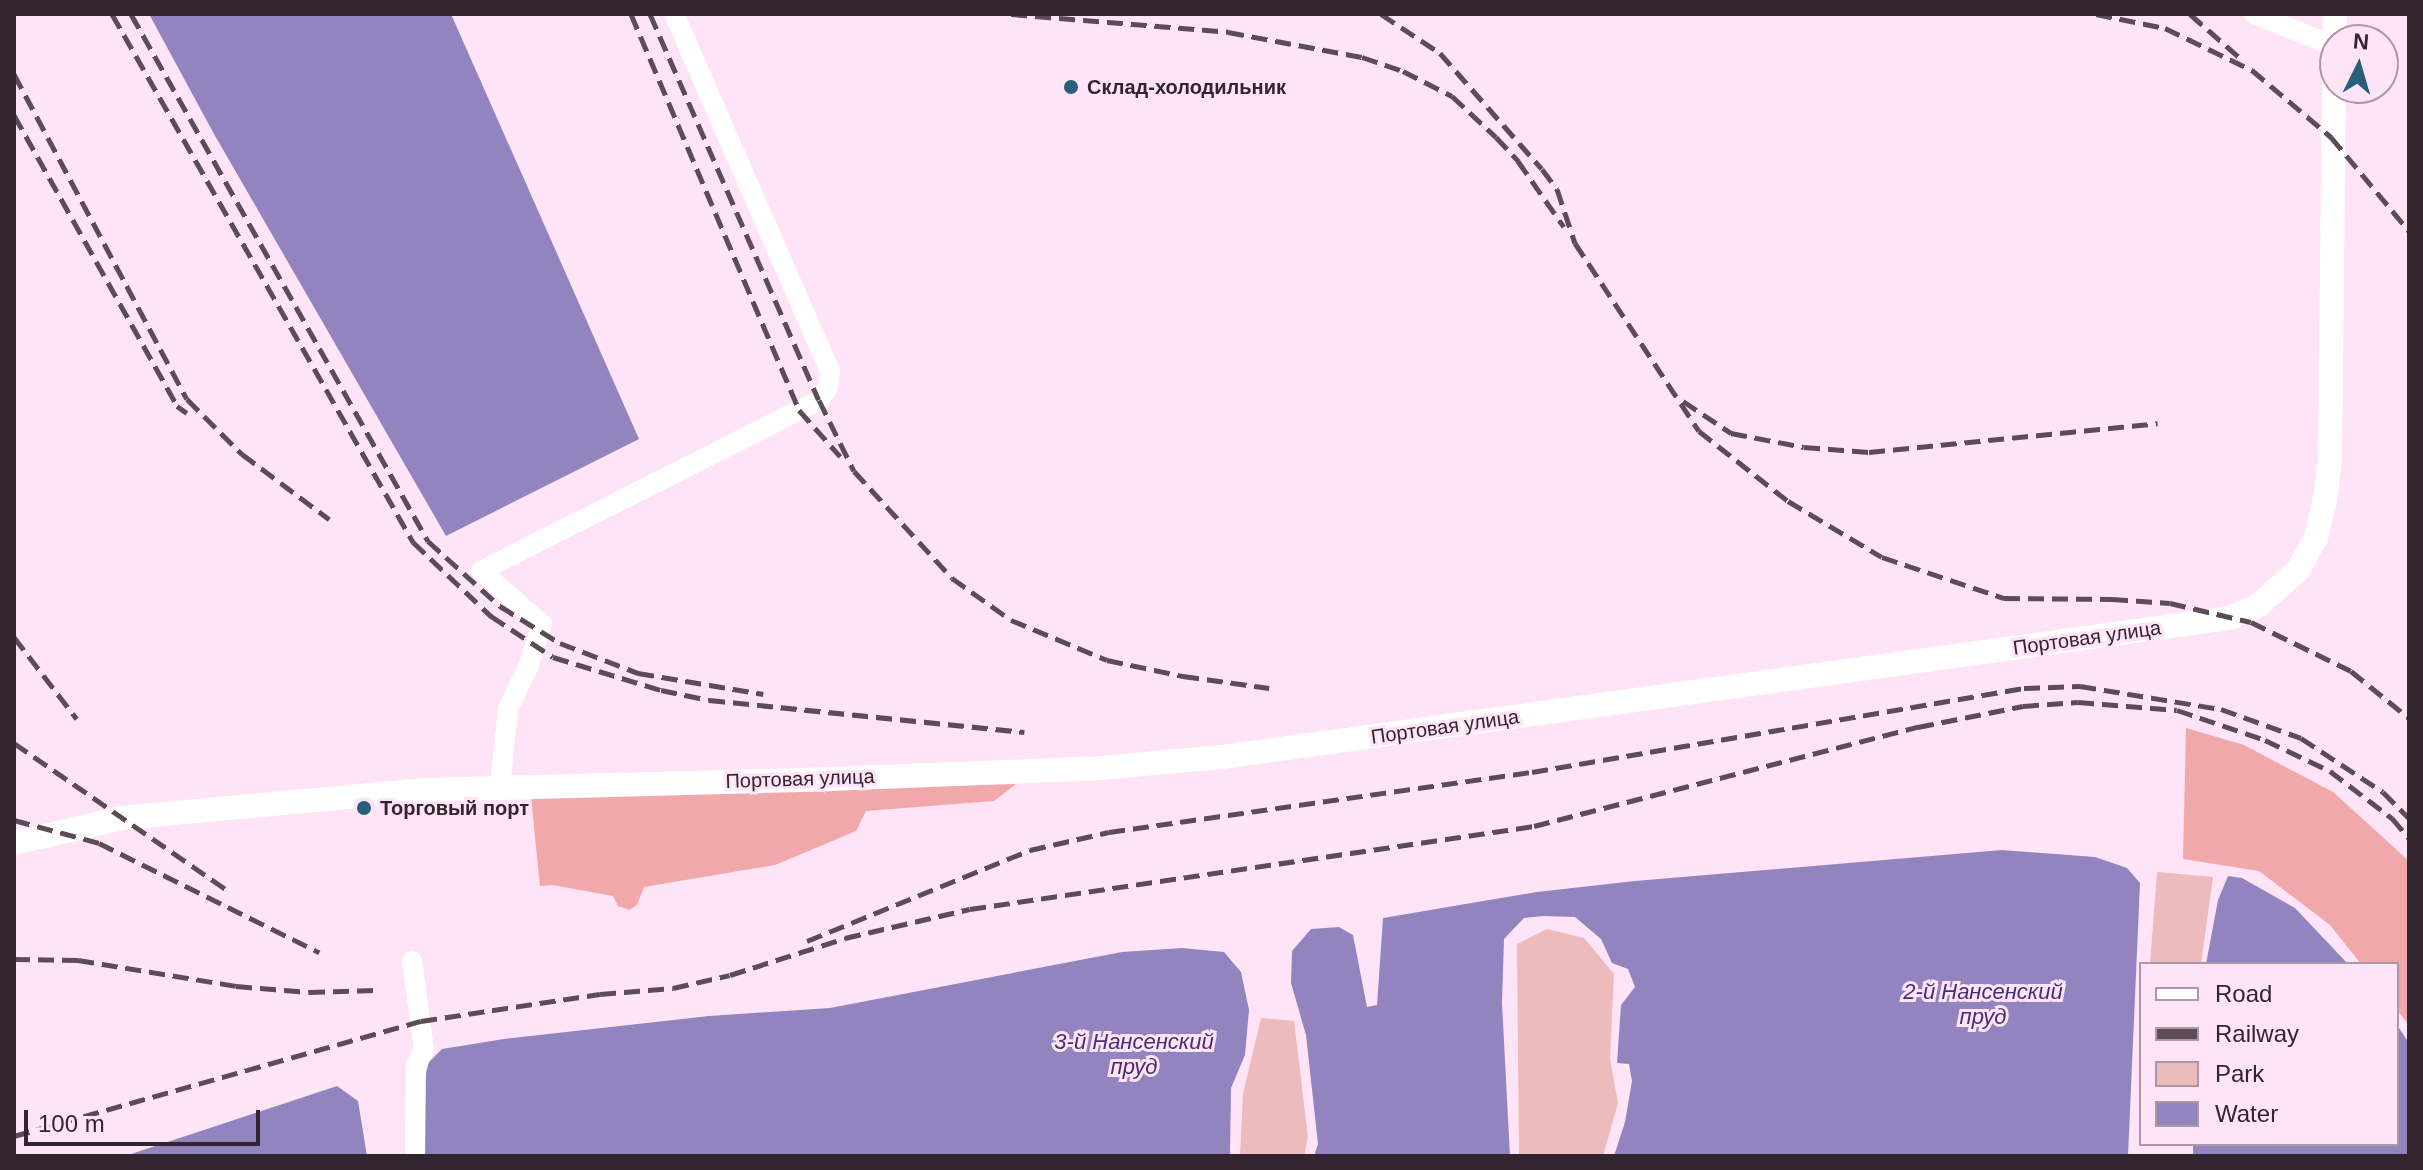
<!DOCTYPE html>
<meta charset="utf-8">
<style>
body{margin:0}
#map{position:relative;width:2423px;height:1170px;overflow:hidden;background:#ffe3f7;font-family:Helvetica,sans-serif}
div>[style]{position:absolute}
.green>*{inset:0;background:#edbbbc}
.forest>*{inset:0;background:#f1a8aa}
.water>*{inset:0;background:#9285bf}
.minor>*{height:20px;margin:-10px;padding:0 10px;transform-origin:10px;border-radius:10px;background:#fff}
.major>*{height:24px;margin:-12px;padding:0 12px;transform-origin:12px;border-radius:12px;background:#fff}
.rail>*{height:5px;margin-top:-2.5px;transform-origin:0;background:repeating-linear-gradient(90deg,#5c4c58 0 16px,transparent 0 24px)}
.dots>*{width:22px;height:22px;translate:-50% -50%;box-sizing:border-box;border:4px solid #ffe3f7;border-radius:50%}
span{translate:-50% -50%;white-space:nowrap;text-align:center;line-height:1.15;-webkit-text-stroke:6px #ffe3f7;paint-order:stroke}
.poi-label{font-size:20px;color:#32252f;font-weight:700}
.left{translate:0 -50%;text-align:left}
.street-label{font-size:20px;color:#32252f}
.water-label{font-size:22px;color:#442e74;font-style:italic}
.frame{position:absolute;inset:0;border:16px solid #32252f;pointer-events:none}
.legend{position:absolute;left:2139px;top:962px;width:260px;height:184px;box-sizing:border-box;background:#ffe3f7;border:2px solid #ad97a7;margin:0;padding:10px 14px;list-style:none;font-size:24px;color:#32252f}
.legend li{display:flex;align-items:center;gap:16px;height:40px}
.legend b{width:40px;border:2px solid #ad97a7}
.north{position:absolute;left:2319px;top:24px;width:80px;height:80px;box-sizing:border-box;background:#ffe3f7;border:2px solid #ad97a7;border-radius:50%;rotate:5deg;font-size:22px;font-weight:700;line-height:32px;text-align:center;color:#32252f}
.north::after{content:'';display:block;margin:auto;width:28px;height:36px;background:#285f7a;clip-path:polygon(50% 0,100% 100%,50% 72%,0 100%)}
.scale{position:absolute;left:24px;top:1110px;width:236px;height:36px;box-sizing:border-box;border:4px solid #32252f;border-top:0;padding-left:10px;font-size:24px;line-height:28px;white-space:nowrap;color:#32252f;-webkit-text-stroke:6px #ffe3f7;paint-order:stroke}
</style>
<div id="map">
<div class="green">
<div style="clip-path:polygon(2157px 872px,2213px 877px,2201px 964px,2150px 964px)"></div>
<div style="clip-path:polygon(1547px 929px,1584px 938px,1614px 974px,1610px 1059px,1618px 1103px,1603px 1156px,1519px 1156px,1517px 944px)"></div>
<div style="clip-path:polygon(1261px 1018px,1294px 1021px,1308px 1137px,1304px 1156px,1240px 1156px,1243px 1094px)"></div>
</div>
<div class="forest">
<div style="clip-path:polygon(2186px 728px,2244px 745px,2333px 792px,2409px 861px,2409px 1025px,2397px 1010px,2397px 964px,2361px 964px,2330px 925px,2259px 871px,2183px 859px)"></div>
<div style="clip-path:polygon(1016px 784px,994px 801px,866px 811px,856px 831px,775px 865px,644px 887px,637px 905px,629px 910px,618px 906px,613px 896px,553px 885px,540px 886px,531px 797px)"></div>
</div>
<div class="water">
<div style="clip-path:polygon(149px 14px,451px 14px,639px 439px,446px 536px,214px 134px)"></div>
<div style="clip-path:polygon(2002px 850px,2095px 857px,2127px 868px,2140px 883px,2128px 1156px,1614px 1156px,1625px 1122px,1632px 1081px,1629px 1064px,1617px 1063px,1621px 1005px,1635px 987px,1628px 969px,1612px 963px,1601px 939px,1575px 917px,1543px 916px,1524px 918px,1504px 939px,1502px 1003px,1510px 1156px,1314px 1156px,1318px 1144px,1306px 1035px,1291px 983px,1292px 951px,1311px 929px,1339px 927px,1353px 935px,1367px 1007px,1377px 1005px,1383px 918px,1537px 892px,1635px 881px)"></div>
<div style="clip-path:polygon(2228px 876px,2242px 878px,2295px 908px,2348px 964px,2206px 964px,2218px 900px)"></div>
<div style="clip-path:polygon(1182px 948px,1224px 952px,1241px 972px,1249px 1010px,1245px 1055px,1231px 1088px,1230px 1156px,423px 1156px,422px 1088px,429px 1062px,442px 1049px,504px 1039px,709px 1016px,830px 1008px,1122px 952px)"></div>
<div style="clip-path:polygon(2397px 1025px,2409px 1043px,2409px 1156px,2193px 1156px,2193px 1144px,2397px 1144px)"></div>
<div style="clip-path:polygon(337px 1086px,358px 1101px,367px 1156px,125px 1156px)"></div>
</div>
<div class="minor">
<div style="left:2254px;top:14px;width:86px;rotate:21.8deg"></div>
<div style="left:500px;top:786px;width:77px;rotate:-84.1deg"></div>
<div style="left:508px;top:709px;width:49px;rotate:-64.5deg"></div>
<div style="left:529px;top:665px;width:43px;rotate:-72.4deg"></div>
<div style="left:542px;top:624px;width:81px;rotate:-139deg"></div>
<div style="left:481px;top:571px;width:379px;rotate:-26.8deg"></div>
<div style="left:819px;top:400px;width:16px;rotate:-55deg"></div>
<div style="left:828px;top:387px;width:16px;rotate:-83deg"></div>
<div style="left:830px;top:371px;width:390px;rotate:-113.6deg"></div>
<div style="left:412px;top:961px;width:90px;rotate:82.3deg"></div>
<div style="left:424px;top:1050px;width:17px;rotate:118deg"></div>
<div style="left:416px;top:1065px;width:91px;rotate:90.6deg"></div>
</div>
<div class="major">
<div style="left:14px;top:843px;width:111px;rotate:-13deg"></div>
<div style="left:122px;top:818px;width:300px;rotate:-5.3deg"></div>
<div style="left:421px;top:790px;width:409px;rotate:-1.5deg"></div>
<div style="left:830px;top:779px;width:270px;rotate:-2.3deg"></div>
<div style="left:1100px;top:768px;width:122px;rotate:-5.2deg"></div>
<div style="left:1222px;top:757px;width:1018px;rotate:-7.85deg"></div>
<div style="left:2230px;top:618px;width:32px;rotate:-24deg"></div>
<div style="left:2259px;top:605px;width:52px;rotate:-41.9deg"></div>
<div style="left:2298px;top:570px;width:37px;rotate:-61deg"></div>
<div style="left:2316px;top:538px;width:39px;rotate:-77deg"></div>
<div style="left:2325px;top:500px;width:40px;rotate:-82.9deg"></div>
<div style="left:2330px;top:460px;width:446px;rotate:-89.4deg"></div>
</div>
<div class="rail">
<div style="left:112px;top:14px;width:608px;rotate:60.31deg"></div>
<div style="left:413px;top:542px;width:108px;rotate:43.5deg"></div>
<div style="left:491px;top:616px;width:74px;rotate:33.5deg"></div>
<div style="left:553px;top:657px;width:113px;rotate:17deg"></div>
<div style="left:661px;top:690px;width:49px;rotate:11.8deg"></div>
<div style="left:709px;top:700px;width:317px;rotate:5.8deg"></div>
<div style="left:131px;top:14px;width:605px;rotate:60.6deg"></div>
<div style="left:428px;top:541px;width:97px;rotate:42.1deg"></div>
<div style="left:500px;top:606px;width:70px;rotate:31.7deg"></div>
<div style="left:560px;top:643px;width:84px;rotate:21deg"></div>
<div style="left:638px;top:673px;width:127px;rotate:9.5deg"></div>
<div style="left:631px;top:14px;width:430px;rotate:67deg"></div>
<div style="left:799px;top:410px;width:62px;rotate:48.3deg"></div>
<div style="left:650px;top:14px;width:421px;rotate:66.4deg"></div>
<div style="left:819px;top:400px;width:79px;rotate:63.8deg"></div>
<div style="left:854px;top:471px;width:145px;rotate:47.5deg"></div>
<div style="left:952px;top:578px;width:72px;rotate:35.4deg"></div>
<div style="left:1011px;top:620px;width:104px;rotate:22.6deg"></div>
<div style="left:1107px;top:660px;width:78px;rotate:11.9deg"></div>
<div style="left:1183px;top:676px;width:87px;rotate:7.9deg"></div>
<div style="left:1011px;top:14px;width:218px;rotate:4.7deg"></div>
<div style="left:1228px;top:32px;width:136px;rotate:10.6deg"></div>
<div style="left:1362px;top:57px;width:43px;rotate:18.9deg"></div>
<div style="left:1403px;top:71px;width:55px;rotate:27deg"></div>
<div style="left:1452px;top:96px;width:60px;rotate:43deg"></div>
<div style="left:1496px;top:137px;width:33px;rotate:47deg"></div>
<div style="left:1518px;top:161px;width:80px;rotate:55.1deg"></div>
<div style="left:1381px;top:14px;width:71px;rotate:33.5deg"></div>
<div style="left:1440px;top:53px;width:154px;rotate:48.7deg"></div>
<div style="left:1542px;top:169px;width:25px;rotate:53deg"></div>
<div style="left:1557px;top:189px;width:57px;rotate:71.6deg"></div>
<div style="left:1575px;top:243px;width:225px;rotate:56.6deg"></div>
<div style="left:1699px;top:431px;width:113px;rotate:38.2deg"></div>
<div style="left:1788px;top:501px;width:109px;rotate:30.8deg"></div>
<div style="left:1882px;top:557px;width:129px;rotate:18.6deg"></div>
<div style="left:2004px;top:598px;width:108px;rotate:0.5deg"></div>
<div style="left:2112px;top:599px;width:58px;rotate:3.9deg"></div>
<div style="left:2170px;top:603px;width:83px;rotate:13.2deg"></div>
<div style="left:2251px;top:622px;width:111px;rotate:26.1deg"></div>
<div style="left:2351px;top:671px;width:75px;rotate:39deg"></div>
<div style="left:2096px;top:14px;width:70px;rotate:11.5deg"></div>
<div style="left:2165px;top:28px;width:97px;rotate:25.8deg"></div>
<div style="left:2252px;top:70px;width:104px;rotate:40.3deg"></div>
<div style="left:2331px;top:137px;width:122px;rotate:50.3deg"></div>
<div style="left:2190px;top:14px;width:65px;rotate:41.3deg"></div>
<div style="left:14px;top:74px;width:368px;rotate:62deg"></div>
<div style="left:187px;top:399px;width:78px;rotate:45deg"></div>
<div style="left:242px;top:454px;width:109px;rotate:36.8deg"></div>
<div style="left:14px;top:115px;width:334px;rotate:60.7deg"></div>
<div style="left:177px;top:406px;width:12px;rotate:35deg"></div>
<div style="left:1683px;top:401px;width:58px;rotate:33.7deg"></div>
<div style="left:1731px;top:433px;width:74px;rotate:10.9deg"></div>
<div style="left:1804px;top:447px;width:65px;rotate:4.4deg"></div>
<div style="left:1869px;top:452px;width:290px;rotate:-5.7deg"></div>
<div style="left:14px;top:637px;width:103px;rotate:52.5deg"></div>
<div style="left:14px;top:743px;width:257px;rotate:34.6deg"></div>
<div style="left:14px;top:820px;width:88px;rotate:15.1deg"></div>
<div style="left:99px;top:843px;width:246px;rotate:26.4deg"></div>
<div style="left:807px;top:941px;width:241px;rotate:-22.2deg"></div>
<div style="left:1030px;top:850px;width:81px;rotate:-12.8deg"></div>
<div style="left:1109px;top:832px;width:427px;rotate:-8.1deg"></div>
<div style="left:1532px;top:772px;width:499px;rotate:-9.7deg"></div>
<div style="left:2024px;top:688px;width:56px;rotate:-2deg"></div>
<div style="left:2080px;top:686px;width:143px;rotate:9.3deg"></div>
<div style="left:2221px;top:709px;width:85px;rotate:19.9deg"></div>
<div style="left:2301px;top:738px;width:98px;rotate:33.4deg"></div>
<div style="left:2383px;top:792px;width:37px;rotate:45deg"></div>
<div style="left:14px;top:959px;width:64px;rotate:0.9deg"></div>
<div style="left:78px;top:960px;width:160px;rotate:9.3deg"></div>
<div style="left:236px;top:986px;width:73px;rotate:4.7deg"></div>
<div style="left:309px;top:992px;width:67px;rotate:-1.7deg"></div>
<div style="left:14px;top:1136px;width:423px;rotate:-15.8deg"></div>
<div style="left:421px;top:1021px;width:181px;rotate:-8.6deg"></div>
<div style="left:600px;top:994px;width:73px;rotate:-4.7deg"></div>
<div style="left:673px;top:988px;width:58px;rotate:-12.8deg"></div>
<div style="left:730px;top:975px;width:121px;rotate:-17.8deg"></div>
<div style="left:845px;top:938px;width:128px;rotate:-13.1deg"></div>
<div style="left:970px;top:909px;width:570px;rotate:-8.37deg"></div>
<div style="left:1534px;top:826px;width:397px;rotate:-14.5deg"></div>
<div style="left:1918px;top:727px;width:107px;rotate:-11.3deg"></div>
<div style="left:2023px;top:706px;width:55px;rotate:-4.2deg"></div>
<div style="left:2078px;top:702px;width:99px;rotate:4.6deg"></div>
<div style="left:2177px;top:710px;width:93px;rotate:18.8deg"></div>
<div style="left:2265px;top:740px;width:72px;rotate:25.5deg"></div>
<div style="left:2330px;top:771px;width:78px;rotate:37.2deg"></div>
<div style="left:2392px;top:818px;width:26px;rotate:50deg"></div>
</div>
<div class="dots">
<div style="left:1071px;top:87px;background:#285f7a"></div>
<div style="left:364px;top:808px;background:#285f7a"></div>
</div>
<div class="poi-label">
<span class="left" style="left:1087px;top:87px">Склад-холодильник</span>
<span class="left" style="left:380px;top:808px">Торговый порт</span>
</div>
<div class="street-label">
<span style="left:2087px;top:638px;rotate:-8deg">Портовая улица</span>
<span style="left:1445px;top:727px;rotate:-8deg">Портовая улица</span>
<span style="left:800px;top:779px;rotate:-2deg">Портовая улица</span>
</div>
<div class="water-label">
<span style="left:1983px;top:1004px">2-й Нансенский<br>пруд</span>
<span style="left:1134px;top:1054px">3-й Нансенский<br>пруд</span>
</div>
<div class="frame"></div>
<ul class="legend">
<li><b style="height:10px;background:#fff"></b>Road</li>
<li><b style="height:10px;background:#5c4c58"></b>Railway</li>
<li><b style="height:22px;background:#edbbbc"></b>Park</li>
<li><b style="height:22px;background:#9285bf"></b>Water</li>
</ul>
<div class="north">N</div>
<div class="scale">100 m</div>
</div>
